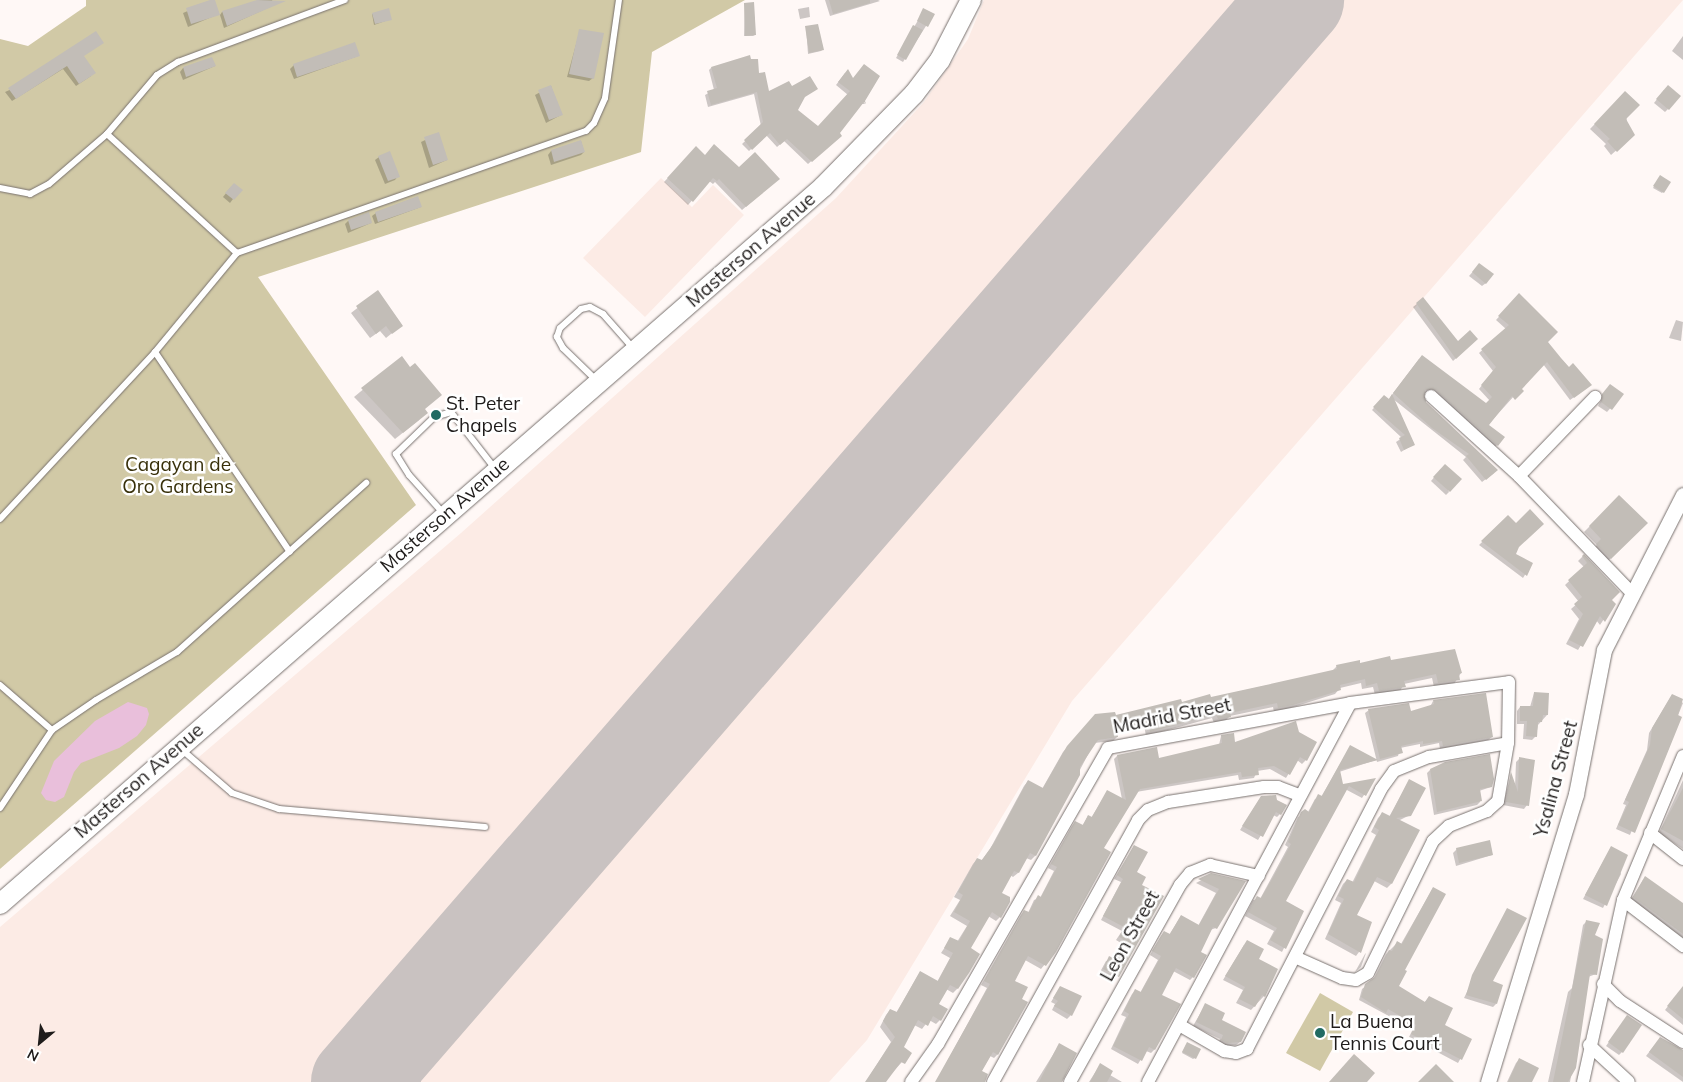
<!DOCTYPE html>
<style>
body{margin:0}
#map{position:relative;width:1683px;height:1082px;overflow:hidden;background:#fff8f6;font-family:Mulish,sans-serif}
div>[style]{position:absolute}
.built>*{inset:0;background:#fcebe5}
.green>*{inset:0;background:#d1c9a6}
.water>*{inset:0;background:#e9bfdb}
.shadow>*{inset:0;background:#0003}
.taxiway>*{height:38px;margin:-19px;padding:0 19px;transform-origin:19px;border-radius:19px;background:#c9c2c1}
.runway>*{height:94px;margin:-47px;padding:0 47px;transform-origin:47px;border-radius:47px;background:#c9c2c1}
.building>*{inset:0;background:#c2bdb7}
.roads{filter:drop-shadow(0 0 1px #78716e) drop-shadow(0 0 1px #78716e)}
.service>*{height:6px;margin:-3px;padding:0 3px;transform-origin:3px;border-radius:3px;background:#fff}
.minor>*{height:12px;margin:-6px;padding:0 6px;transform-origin:6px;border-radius:6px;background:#fff}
.tertiary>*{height:15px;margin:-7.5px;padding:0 7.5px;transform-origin:7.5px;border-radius:7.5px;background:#fff}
.primary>*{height:20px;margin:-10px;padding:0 10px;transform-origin:10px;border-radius:10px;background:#fff}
.dots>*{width:14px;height:14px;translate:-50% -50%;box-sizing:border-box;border:2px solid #fff;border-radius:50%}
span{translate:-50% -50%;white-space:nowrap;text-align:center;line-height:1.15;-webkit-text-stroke:5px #fff;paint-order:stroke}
.street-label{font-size:19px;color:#1f1c1b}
.poi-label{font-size:19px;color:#1f1c1b}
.left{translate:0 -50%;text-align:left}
.park-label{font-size:19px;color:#38300a}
.north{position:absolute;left:15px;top:1017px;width:50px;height:50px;-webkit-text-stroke:4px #fff;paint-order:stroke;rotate:208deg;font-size:14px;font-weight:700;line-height:20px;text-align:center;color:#1f1c1b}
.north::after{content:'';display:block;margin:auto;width:18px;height:22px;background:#1f1c1b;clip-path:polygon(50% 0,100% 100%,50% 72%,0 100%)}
</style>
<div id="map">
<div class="built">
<div style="clip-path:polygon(984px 0,1683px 0,1072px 701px,867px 1040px,829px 1082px,0 1082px,0 927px,461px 533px,836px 198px,924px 102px,968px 39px)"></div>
<div style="clip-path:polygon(661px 178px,692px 207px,713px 185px,744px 215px,645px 317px,583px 258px)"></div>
</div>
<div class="green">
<div style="clip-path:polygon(86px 0,745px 0,652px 52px,641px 152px,258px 277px,416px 505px,0 869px,0 39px,28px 46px,86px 6px)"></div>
<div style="clip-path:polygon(1320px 993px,1353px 1012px,1320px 1071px,1286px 1053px)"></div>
</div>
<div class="water">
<div style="clip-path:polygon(128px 702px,147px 708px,149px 714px,146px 725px,137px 736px,119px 748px,81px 763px,74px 772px,64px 797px,55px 802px,46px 800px,41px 793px,54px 761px,95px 721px)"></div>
</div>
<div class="shadow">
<div style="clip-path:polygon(214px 0,219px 14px,188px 27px,183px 13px)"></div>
<div style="clip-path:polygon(260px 0,272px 0,274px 5px,224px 28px,220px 15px,222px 12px)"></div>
<div style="clip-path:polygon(825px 0,878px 0,880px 1px,830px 16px)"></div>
<div style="clip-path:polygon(745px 4px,755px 35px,753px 36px,744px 36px)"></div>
<div style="clip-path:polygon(809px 7px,810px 17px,800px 19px,798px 9px)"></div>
<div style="clip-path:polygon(924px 10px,933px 15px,903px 62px,896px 58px)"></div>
<div style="clip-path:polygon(372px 14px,391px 19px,374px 25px)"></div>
<div style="clip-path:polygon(806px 27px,822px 50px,821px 51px,808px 54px)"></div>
<div style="clip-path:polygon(580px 30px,593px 78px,589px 81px,567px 77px)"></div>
<div style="clip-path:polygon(1683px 36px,1683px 60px,1672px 51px)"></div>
<div style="clip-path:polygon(358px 56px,294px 79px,290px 69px,294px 65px)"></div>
<div style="clip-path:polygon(83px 57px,91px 76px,76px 86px,63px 69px,12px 101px,5px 92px)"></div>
<div style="clip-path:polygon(215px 66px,183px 80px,180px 72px,183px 68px)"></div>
<div style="clip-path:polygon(711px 68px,758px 74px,768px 93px,791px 88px,816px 89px,802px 98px,796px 110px,818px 128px,848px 95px,836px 85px,845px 73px,865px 104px,860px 104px,838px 133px,840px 136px,808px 164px,784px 141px,777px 147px,766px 135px,749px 151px,742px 144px,761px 126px,754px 94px,708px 107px,705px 95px,714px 90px,709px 70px)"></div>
<div style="clip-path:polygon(551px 86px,561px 115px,546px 123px,535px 95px)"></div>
<div style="clip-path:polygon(1664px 90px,1668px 109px,1665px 112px,1654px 103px)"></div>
<div style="clip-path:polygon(1625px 93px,1628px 140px,1611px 155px,1604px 146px,1606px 144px,1590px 129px)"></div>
<div style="clip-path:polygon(438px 134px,447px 160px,429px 168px,421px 142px)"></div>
<div style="clip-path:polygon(581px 141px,584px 152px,581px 155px,551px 165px,548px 155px,551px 151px)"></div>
<div style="clip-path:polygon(696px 148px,705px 156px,775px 182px,742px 210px,715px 182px,713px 184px,709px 181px,688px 205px,664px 182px)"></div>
<div style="clip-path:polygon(379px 157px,398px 176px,395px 180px,385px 184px,375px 160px)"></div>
<div style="clip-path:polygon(1659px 178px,1663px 192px,1662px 193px,1653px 188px)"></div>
<div style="clip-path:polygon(230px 188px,233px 199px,230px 203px,223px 197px)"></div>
<div style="clip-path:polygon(421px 207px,375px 224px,372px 216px,376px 213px)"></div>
<div style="clip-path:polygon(348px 221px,371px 223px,348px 233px,345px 224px)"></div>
<div style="clip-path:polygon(1476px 268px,1486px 283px,1482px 286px,1469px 276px)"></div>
<div style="clip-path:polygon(378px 292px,402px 325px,386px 338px,380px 331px,370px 338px,351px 313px)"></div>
<div style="clip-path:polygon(1519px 295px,1546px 342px,1587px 388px,1570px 400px,1543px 364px,1487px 426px,1497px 445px,1494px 448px,1433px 393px,1424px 393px,1424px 403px,1494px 473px,1482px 482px,1463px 460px,1466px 457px,1393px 399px,1414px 444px,1401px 452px,1396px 442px,1402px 438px,1372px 410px,1384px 397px,1388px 400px,1419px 359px,1486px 405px,1490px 401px,1479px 389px,1493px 371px,1479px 353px,1506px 329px,1496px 320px)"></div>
<div style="clip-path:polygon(1423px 299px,1457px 343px,1477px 339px,1453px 361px,1413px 307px)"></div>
<div style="clip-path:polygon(1676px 320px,1683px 322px,1681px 341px,1669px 338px)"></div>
<div style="clip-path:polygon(401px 358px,424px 410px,419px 420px,395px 439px,354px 397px)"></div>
<div style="clip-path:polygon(1607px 389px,1622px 395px,1607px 412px,1598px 406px)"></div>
<div style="clip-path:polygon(1441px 469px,1449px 492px,1446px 495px,1431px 481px)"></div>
<div style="clip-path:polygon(1619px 497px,1646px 523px,1605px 564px,1591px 550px,1597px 545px,1584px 532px)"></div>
<div style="clip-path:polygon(1508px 517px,1518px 546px,1515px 555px,1532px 564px,1523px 578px,1479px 545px)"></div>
<div style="clip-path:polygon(1583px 556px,1614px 604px,1600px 625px,1596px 620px,1578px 650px,1566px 644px,1579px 619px,1571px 609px,1579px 602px,1565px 585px,1584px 567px,1578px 561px)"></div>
<div style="clip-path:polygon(1390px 662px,1461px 673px,1454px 684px,1434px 687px,1432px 678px,1404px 684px,1400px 691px,1375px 695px,1373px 687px,1362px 689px,1361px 683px,1340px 688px,1335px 694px,1287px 709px,1274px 712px,1273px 707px,1230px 716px,1225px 721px,1214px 723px,1212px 718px,1146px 736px,1144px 725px,1116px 731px,1117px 737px,1113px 741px,1094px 743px,1035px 856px,1031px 860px,1026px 858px,1018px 873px,1013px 877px,1010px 875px,1000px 893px,1000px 917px,996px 921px,988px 916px,969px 949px,957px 989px,953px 993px,946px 989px,938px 1004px,940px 1020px,936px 1024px,929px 1020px,922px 1029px,914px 1025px,902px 1047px,910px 1053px,884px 1082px,876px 1082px,869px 1077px,891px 1042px,880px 1027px,886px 1015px,890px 1010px,896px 1013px,920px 972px,937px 982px,950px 958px,941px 953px,951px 938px,957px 942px,967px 926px,950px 916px,960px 900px,954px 897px,973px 864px,977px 859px,981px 861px,990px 849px,1024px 786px,1028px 781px,1042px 789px,1063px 752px,1091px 720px,1210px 698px,1332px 671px,1337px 666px)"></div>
<div style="clip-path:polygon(1534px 693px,1547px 715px,1538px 725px,1536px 736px,1532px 740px,1523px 739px,1524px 724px,1517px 724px,1517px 711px,1520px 707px,1530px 707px)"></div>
<div style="clip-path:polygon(1672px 695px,1683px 703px,1630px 835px,1616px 829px,1626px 805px,1623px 804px,1647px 750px,1649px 733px)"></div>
<div style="clip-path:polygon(1433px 701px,1492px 737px,1488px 740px,1440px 749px,1439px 743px,1420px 747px,1420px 744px,1400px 748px,1398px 756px,1377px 762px,1365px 713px,1369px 710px,1410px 713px,1430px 707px)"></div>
<div style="clip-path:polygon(1295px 723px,1306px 760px,1302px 764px,1297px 760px,1286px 778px,1270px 769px,1257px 771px,1254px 778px,1239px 780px,1238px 775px,1136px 792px,1102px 849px,1055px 952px,1041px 969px,1025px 960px,1013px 981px,997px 1055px,994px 1058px,990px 1056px,981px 1072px,983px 1082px,936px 1082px,987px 988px,981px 985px,1021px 915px,1025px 911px,1028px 913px,1034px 900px,1040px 898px,1054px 871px,1048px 868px,1072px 826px,1076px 822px,1082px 826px,1088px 816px,1091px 818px,1107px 792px,1122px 799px,1114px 759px,1117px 756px,1158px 760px,1219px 745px,1221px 736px,1234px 743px)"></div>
<div style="clip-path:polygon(1350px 747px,1376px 760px,1339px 772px,1342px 785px,1374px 780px,1362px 798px,1345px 789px,1284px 902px,1302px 912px,1282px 952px,1267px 944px,1274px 931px,1245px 916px,1253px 900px,1260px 899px,1288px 847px,1285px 845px,1298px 817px,1308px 812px,1315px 799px,1321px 797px)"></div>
<div style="clip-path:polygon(1519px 759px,1527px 805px,1524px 809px,1503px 805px,1511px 774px,1515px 787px,1516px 762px)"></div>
<div style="clip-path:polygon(1430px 770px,1491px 787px,1479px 791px,1480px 802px,1477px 805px,1434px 815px,1427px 773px)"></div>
<div style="clip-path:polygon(1683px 780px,1683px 849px,1659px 833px)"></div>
<div style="clip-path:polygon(1409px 781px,1410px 815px,1398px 821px,1391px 884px,1387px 888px,1374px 881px,1355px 915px,1359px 952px,1356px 956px,1325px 939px,1341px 903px,1335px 900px,1343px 884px,1347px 880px,1352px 883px,1376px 835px,1371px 832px,1378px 818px,1382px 814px,1389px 817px)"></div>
<div style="clip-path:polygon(1261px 797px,1280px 814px,1277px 817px,1273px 815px,1258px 840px,1240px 830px)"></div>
<div style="clip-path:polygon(1134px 846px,1136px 873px,1141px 885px,1115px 980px,1100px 972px,1106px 961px,1112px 959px,1121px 943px,1116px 940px,1122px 931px,1101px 920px,1121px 882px,1114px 879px)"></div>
<div style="clip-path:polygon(1611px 847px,1621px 874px,1603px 908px,1583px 899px)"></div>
<div style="clip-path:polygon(1457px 849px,1492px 855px,1456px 866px,1453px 853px)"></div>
<div style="clip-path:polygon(1211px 875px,1244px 882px,1216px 928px,1210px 930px,1199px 952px,1193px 977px,1190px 980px,1173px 971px,1161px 995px,1154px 1050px,1151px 1053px,1146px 1051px,1138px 1064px,1111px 1049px,1126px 1017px,1121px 1015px,1132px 994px,1135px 991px,1140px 993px,1158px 960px,1150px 955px,1161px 936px,1164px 932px,1169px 935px,1181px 916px,1198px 926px,1216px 893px,1196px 883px)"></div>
<div style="clip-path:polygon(1645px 877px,1683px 904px,1683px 938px,1630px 901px)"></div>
<div style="clip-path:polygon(1433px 888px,1397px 987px,1424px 1003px,1429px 997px,1443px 1026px,1471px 1040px,1458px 1063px,1409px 1037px,1413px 1029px,1359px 1000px,1362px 989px,1373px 980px,1386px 954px,1398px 942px,1401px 944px)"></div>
<div style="clip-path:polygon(1507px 910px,1491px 982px,1496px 1004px,1493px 1007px,1464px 998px)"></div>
<div style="clip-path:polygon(1587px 921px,1593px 935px,1596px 974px,1588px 977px,1570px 1082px,1548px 1082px,1568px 992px,1572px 988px,1583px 925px)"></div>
<div style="clip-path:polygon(1244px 945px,1257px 959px,1264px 996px,1251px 1010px,1236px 1003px,1243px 990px,1223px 980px)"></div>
<div style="clip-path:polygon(1366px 953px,1361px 967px,1355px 972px,1365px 954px)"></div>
<div style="clip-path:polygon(1060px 987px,1071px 1015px,1067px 1019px,1052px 1010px,1055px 1004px,1051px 1002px)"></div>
<div style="clip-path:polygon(1683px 995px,1683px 1025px,1665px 1010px,1676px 996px)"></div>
<div style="clip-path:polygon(1205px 1005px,1240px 1042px,1236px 1045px,1223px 1046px,1218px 1043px,1220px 1039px,1193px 1026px)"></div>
<div style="clip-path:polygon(1627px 1017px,1622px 1052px,1619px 1055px,1606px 1046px)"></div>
<div style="clip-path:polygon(1657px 1042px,1683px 1051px,1683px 1082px,1646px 1056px)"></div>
<div style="clip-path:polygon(1059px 1045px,1075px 1053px,1062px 1082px,1036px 1082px)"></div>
<div style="clip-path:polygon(1186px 1045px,1195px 1058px,1193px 1059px,1182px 1053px)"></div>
<div style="clip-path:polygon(1519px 1060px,1530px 1082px,1507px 1082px,1516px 1063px)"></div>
<div style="clip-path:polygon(1100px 1065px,1110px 1075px,1122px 1082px,1089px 1082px)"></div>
</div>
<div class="taxiway">
<div style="left:377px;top:1060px;width:33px;rotate:41deg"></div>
</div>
<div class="runway">
<div style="left:358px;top:1082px;width:1433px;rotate:-49.05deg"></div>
</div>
<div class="building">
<div style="clip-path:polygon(210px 0,215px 0,220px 15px,191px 24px,186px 8px)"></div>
<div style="clip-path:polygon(257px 0,286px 1px,227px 26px,222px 11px)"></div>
<div style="clip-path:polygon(829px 0,870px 0,870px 3px,833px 14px)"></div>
<div style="clip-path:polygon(754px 2px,756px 35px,745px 36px,744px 3px)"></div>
<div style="clip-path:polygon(389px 8px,392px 20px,375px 24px,372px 13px)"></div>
<div style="clip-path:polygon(923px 8px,935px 14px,928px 27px,917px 21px)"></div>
<div style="clip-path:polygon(818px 24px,824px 50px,809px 53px,805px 26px)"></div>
<div style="clip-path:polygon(913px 25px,923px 30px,906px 60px,897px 55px)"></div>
<div style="clip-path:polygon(579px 29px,604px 33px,594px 79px,569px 74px)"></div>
<div style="clip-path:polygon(96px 31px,104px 43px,84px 56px,96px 73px,79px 84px,67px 66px,16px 99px,8px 88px)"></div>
<div style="clip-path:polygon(355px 42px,360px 56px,297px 77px,293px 64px)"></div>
<div style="clip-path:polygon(750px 55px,751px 59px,758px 59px,759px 73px,765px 72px,769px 91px,789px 81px,792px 86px,810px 76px,818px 89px,805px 97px,798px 110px,818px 126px,850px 91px,838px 82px,848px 69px,853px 78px,864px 64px,880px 76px,865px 101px,866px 104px,864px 102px,840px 133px,842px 136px,812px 162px,787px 139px,780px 145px,770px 133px,752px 150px,744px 140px,763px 122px,757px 92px,711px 105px,707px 91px,717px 88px,711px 67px)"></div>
<div style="clip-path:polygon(212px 57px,216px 66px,186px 77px,183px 67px)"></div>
<div style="clip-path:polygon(551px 85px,563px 115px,549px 120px,538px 90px)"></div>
<div style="clip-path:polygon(1668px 85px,1681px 96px,1669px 110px,1656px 99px)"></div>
<div style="clip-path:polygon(1625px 91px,1640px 105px,1626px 119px,1635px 135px,1617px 152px,1607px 141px,1610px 139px,1594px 124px)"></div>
<div style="clip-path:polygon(439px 132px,448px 160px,433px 165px,424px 137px)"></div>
<div style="clip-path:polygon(581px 140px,585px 152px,554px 162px,551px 150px)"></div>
<div style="clip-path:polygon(714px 144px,739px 167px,755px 152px,780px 179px,746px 207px,719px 179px,717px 181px,713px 178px,693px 202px,667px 178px,696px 146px,705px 155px)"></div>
<div style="clip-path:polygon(390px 151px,400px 177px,388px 181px,378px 156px)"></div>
<div style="clip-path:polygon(1660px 175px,1671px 182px,1664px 193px,1653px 186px)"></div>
<div style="clip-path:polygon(234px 183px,243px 190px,234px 200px,225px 193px)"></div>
<div style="clip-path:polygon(418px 196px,422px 207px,378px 222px,375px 212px)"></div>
<div style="clip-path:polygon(369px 212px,372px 223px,351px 230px,348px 220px)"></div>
<div style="clip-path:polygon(1479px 263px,1494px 274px,1486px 284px,1472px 272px)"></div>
<div style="clip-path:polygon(378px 290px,403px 326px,392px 334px,386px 326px,376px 334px,356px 306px)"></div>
<div style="clip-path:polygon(1519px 293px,1558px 332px,1548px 342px,1561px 358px,1569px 367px,1573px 363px,1592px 385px,1574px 398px,1547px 362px,1522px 389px,1524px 391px,1515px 400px,1512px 396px,1489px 425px,1505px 437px,1498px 446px,1436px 390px,1425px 390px,1426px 402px,1498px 470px,1486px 480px,1466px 456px,1469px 454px,1432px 428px,1393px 393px,1422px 355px,1486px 403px,1492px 397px,1481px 385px,1496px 367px,1481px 349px,1509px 325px,1498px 316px)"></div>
<div style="clip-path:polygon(1423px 297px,1458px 341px,1470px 330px,1478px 339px,1456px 359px,1416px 303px)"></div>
<div style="clip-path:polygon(402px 356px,410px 367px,415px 363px,442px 395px,425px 409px,428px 413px,403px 433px,361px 388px)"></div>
<div style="clip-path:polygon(1610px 384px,1624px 394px,1612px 410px,1601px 402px,1602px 394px)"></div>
<div style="clip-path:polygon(1392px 394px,1415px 445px,1404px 450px,1399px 438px,1405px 435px,1373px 407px,1384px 395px,1389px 399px)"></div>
<div style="clip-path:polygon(1445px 464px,1462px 479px,1450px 492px,1433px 477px)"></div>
<div style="clip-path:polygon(1619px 495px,1648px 523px,1611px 559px,1596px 544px,1601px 539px,1589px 526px)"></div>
<div style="clip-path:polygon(1530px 509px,1544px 524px,1519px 547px,1516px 554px,1533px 563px,1527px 576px,1481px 541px,1508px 515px,1516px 523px)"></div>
<div style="clip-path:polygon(1584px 554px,1620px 592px,1612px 600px,1616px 604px,1605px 622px,1600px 616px,1583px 647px,1569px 640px,1583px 614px,1574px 604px,1582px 597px,1568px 580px,1587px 563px,1582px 556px)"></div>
<div style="clip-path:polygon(1455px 649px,1462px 673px,1459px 674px,1460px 680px,1438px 683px,1436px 674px,1404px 681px,1406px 687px,1379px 691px,1377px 683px,1366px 686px,1365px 679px,1340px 685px,1341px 690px,1293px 705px,1278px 708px,1277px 703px,1230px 713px,1231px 717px,1218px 719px,1216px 714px,1150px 732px,1148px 722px,1117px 728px,1118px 737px,1098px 740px,1080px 767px,1080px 775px,1036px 856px,1030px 853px,1019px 873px,1014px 871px,1002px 893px,1010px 897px,1010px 902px,1001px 918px,992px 912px,971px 948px,980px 954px,969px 973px,958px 989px,950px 985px,939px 1004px,948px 1009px,941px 1021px,933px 1016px,928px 1026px,918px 1020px,904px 1047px,912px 1053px,905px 1064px,901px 1062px,886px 1082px,865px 1082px,895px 1037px,883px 1021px,890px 1009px,897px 1012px,920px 971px,938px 981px,953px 953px,944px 948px,950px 937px,959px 941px,970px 921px,954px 912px,963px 895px,958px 892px,977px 858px,982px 860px,994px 843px,1028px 780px,1043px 788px,1067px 746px,1095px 714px,1115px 712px,1116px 715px,1181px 699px,1182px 702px,1210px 694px,1211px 697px,1266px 685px,1337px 669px,1336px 665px,1360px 660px,1360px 663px,1390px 656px,1391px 660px)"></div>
<div style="clip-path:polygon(1534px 692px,1549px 693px,1548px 715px,1543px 715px,1542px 722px,1538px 722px,1537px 737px,1526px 736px,1527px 721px,1520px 721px,1520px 706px,1533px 706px)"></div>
<div style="clip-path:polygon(1486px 693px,1493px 737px,1443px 746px,1442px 741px,1423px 744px,1423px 741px,1401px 746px,1403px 753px,1380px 759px,1368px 709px,1409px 703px,1411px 711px,1434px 704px,1433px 700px)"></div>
<div style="clip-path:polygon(1672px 694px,1683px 699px,1678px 715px,1682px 717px,1635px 833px,1618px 825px,1629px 802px,1625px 800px,1650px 745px,1652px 728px)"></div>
<div style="clip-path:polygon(1296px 721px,1299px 732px,1317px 742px,1307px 761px,1300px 757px,1290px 775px,1274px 766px,1258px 768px,1259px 775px,1242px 777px,1241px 772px,1140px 789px,1104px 848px,1111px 852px,1056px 952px,1046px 966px,1028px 956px,1015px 981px,1028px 987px,1022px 999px,1028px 1002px,998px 1055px,993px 1052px,982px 1071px,988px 1074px,985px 1082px,935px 1082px,990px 984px,984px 981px,1024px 910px,1029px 912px,1038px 895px,1041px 897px,1057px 867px,1051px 864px,1075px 821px,1083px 825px,1088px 815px,1092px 817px,1107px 790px,1126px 800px,1117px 755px,1157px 747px,1159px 758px,1222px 743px,1221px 735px,1234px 733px,1235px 742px)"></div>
<div style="clip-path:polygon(1350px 745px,1378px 760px,1340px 770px,1343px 784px,1376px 778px,1366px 796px,1349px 786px,1286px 901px,1304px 911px,1286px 949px,1270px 940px,1277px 928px,1248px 912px,1257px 896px,1261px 898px,1272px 879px,1291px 844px,1288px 842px,1301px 812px,1305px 809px,1309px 812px,1318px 794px,1322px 796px)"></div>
<div style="clip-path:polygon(1490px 754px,1494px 779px,1492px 787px,1480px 789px,1482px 801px,1437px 812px,1430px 769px,1445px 762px)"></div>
<div style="clip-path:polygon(1519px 757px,1535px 760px,1529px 806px,1506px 802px,1511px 772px,1518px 792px)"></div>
<div style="clip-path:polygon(1409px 779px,1426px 788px,1411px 816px,1396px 818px,1420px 830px,1392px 884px,1377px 877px,1357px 915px,1372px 922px,1361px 953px,1328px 934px,1344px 899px,1338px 896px,1347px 879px,1354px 882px,1379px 830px,1374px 827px,1382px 812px,1390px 816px)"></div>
<div style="clip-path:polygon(1683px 788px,1683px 841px,1661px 829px)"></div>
<div style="clip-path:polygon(1276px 795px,1277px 800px,1287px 805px,1281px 815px,1276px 812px,1263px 837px,1242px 826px,1261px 796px)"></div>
<div style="clip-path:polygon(1490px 840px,1493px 855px,1459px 863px,1456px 848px)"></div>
<div style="clip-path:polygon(1134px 845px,1148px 852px,1137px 872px,1146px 877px,1142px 885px,1164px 896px,1119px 977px,1103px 969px,1109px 956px,1113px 958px,1123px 939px,1119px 937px,1124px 927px,1103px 916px,1123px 879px,1117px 875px)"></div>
<div style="clip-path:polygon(1611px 846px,1628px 855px,1607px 906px,1585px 895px)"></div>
<div style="clip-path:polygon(1211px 873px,1246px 881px,1217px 929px,1213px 927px,1201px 952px,1207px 955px,1194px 978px,1176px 968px,1162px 995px,1181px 1004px,1155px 1050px,1149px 1047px,1142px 1061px,1113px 1046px,1129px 1014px,1124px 1011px,1135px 989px,1141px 992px,1161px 956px,1152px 951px,1164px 931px,1170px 934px,1181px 915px,1199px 925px,1219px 889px,1198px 879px)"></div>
<div style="clip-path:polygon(1645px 876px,1683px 903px,1683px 934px,1633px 897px)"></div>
<div style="clip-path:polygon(1433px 887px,1446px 894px,1405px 970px,1407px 971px,1399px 986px,1425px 1002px,1429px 996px,1453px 1008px,1445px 1025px,1472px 1039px,1462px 1060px,1411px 1034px,1416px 1025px,1388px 1009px,1386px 1013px,1361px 997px,1365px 984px,1375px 977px,1389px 950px,1392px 951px,1397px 941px,1402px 944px)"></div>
<div style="clip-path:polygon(1507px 908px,1527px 918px,1493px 981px,1503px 985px,1497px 1004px,1466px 995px,1472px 975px)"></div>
<div style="clip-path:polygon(1586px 920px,1600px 923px,1595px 935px,1603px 939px,1597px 975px,1590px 974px,1576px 1068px,1568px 1082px,1553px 1082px)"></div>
<div style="clip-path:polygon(1247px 940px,1264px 949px,1259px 959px,1278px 969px,1265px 997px,1262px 995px,1255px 1007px,1239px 999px,1245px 987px,1225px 976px)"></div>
<div style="clip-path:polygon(1060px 986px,1082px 996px,1072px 1016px,1054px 1006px,1058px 1001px,1053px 998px)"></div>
<div style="clip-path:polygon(1683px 986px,1683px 1019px,1667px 1006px)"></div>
<div style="clip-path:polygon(1205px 1003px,1225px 1013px,1222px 1020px,1246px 1032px,1241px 1042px,1227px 1043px,1221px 1040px,1223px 1035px,1196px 1022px)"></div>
<div style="clip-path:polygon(1627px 1015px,1642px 1025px,1623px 1053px,1608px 1042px)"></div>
<div style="clip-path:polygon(1660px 1037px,1683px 1050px,1683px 1077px,1649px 1052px)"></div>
<div style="clip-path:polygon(1187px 1042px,1201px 1049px,1196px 1059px,1182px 1052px)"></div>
<div style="clip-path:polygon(1059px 1043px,1077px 1053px,1062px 1082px,1039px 1082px)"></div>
<div style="clip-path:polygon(1354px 1054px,1375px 1073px,1367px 1082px,1329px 1082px)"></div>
<div style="clip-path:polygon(1519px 1058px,1539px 1068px,1532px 1082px,1508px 1082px)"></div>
<div style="clip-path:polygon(1100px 1063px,1113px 1071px,1107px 1082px,1090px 1082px)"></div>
<div style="clip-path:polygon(1436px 1064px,1454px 1082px,1418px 1082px)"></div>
</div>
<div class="roads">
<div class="service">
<div style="left:107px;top:134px;width:176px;rotate:42.5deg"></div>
<div style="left:0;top:188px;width:31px;rotate:11deg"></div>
<div style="left:30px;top:194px;width:21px;rotate:-28deg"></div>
<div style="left:49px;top:184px;width:77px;rotate:-40.8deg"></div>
<div style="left:107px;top:134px;width:77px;rotate:-49.7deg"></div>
<div style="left:157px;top:75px;width:25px;rotate:-32deg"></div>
<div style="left:178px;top:62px;width:178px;rotate:-20.4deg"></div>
<div style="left:155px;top:352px;width:241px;rotate:56deg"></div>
<div style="left:596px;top:380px;width:46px;rotate:-135.9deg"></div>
<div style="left:563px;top:348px;width:13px;rotate:-119deg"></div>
<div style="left:557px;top:337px;width:9px;rotate:-72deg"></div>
<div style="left:560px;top:328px;width:28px;rotate:-42deg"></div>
<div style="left:581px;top:309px;width:9px;rotate:-13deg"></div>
<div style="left:590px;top:307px;width:15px;rotate:28deg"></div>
<div style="left:603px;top:314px;width:45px;rotate:48.6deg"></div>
<div style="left:444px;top:514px;width:52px;rotate:-131.9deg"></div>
<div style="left:409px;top:475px;width:25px;rotate:-122deg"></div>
<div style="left:396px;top:454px;width:53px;rotate:-44.2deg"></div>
<div style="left:434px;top:417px;width:18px;rotate:-16deg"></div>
<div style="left:451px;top:412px;width:73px;rotate:52.2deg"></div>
<div style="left:0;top:519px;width:228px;rotate:-47.1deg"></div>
<div style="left:155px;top:352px;width:129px;rotate:-50.4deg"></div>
<div style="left:237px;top:253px;width:370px;rotate:-19.3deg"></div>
<div style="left:586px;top:131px;width:11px;rotate:-45deg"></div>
<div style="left:594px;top:123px;width:27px;rotate:-66deg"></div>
<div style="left:605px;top:98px;width:99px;rotate:-81.9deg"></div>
<div style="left:0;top:685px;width:69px;rotate:40.9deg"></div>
<div style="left:181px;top:749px;width:67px;rotate:40.8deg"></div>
<div style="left:232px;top:793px;width:50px;rotate:18.8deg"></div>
<div style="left:279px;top:809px;width:207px;rotate:5deg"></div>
<div style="left:0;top:808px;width:94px;rotate:-56.3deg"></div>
<div style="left:52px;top:730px;width:53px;rotate:-34.3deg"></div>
<div style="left:96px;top:700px;width:94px;rotate:-30.7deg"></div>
<div style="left:177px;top:652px;width:254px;rotate:-41.8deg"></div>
</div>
<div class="minor">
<div style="left:1431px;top:396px;width:119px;rotate:42.3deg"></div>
<div style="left:1519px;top:476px;width:161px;rotate:46deg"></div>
<div style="left:1519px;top:476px;width:110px;rotate:-46.1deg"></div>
<div style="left:1650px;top:833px;width:42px;rotate:38.2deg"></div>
<div style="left:1623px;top:900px;width:76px;rotate:37.5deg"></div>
<div style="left:1603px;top:984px;width:24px;rotate:45deg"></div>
<div style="left:1620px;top:1001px;width:75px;rotate:33.1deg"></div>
<div style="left:1181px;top:1026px;width:50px;rotate:30.2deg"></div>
<div style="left:1224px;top:1051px;width:12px;rotate:9deg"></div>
<div style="left:1236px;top:1053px;width:12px;rotate:-20deg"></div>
<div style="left:1247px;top:1049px;width:292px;rotate:-62.7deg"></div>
<div style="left:1381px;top:789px;width:22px;rotate:-54deg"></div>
<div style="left:1394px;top:771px;width:38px;rotate:-22deg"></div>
<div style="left:1429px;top:757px;width:80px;rotate:-10deg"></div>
<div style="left:1589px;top:1045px;width:54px;rotate:42.8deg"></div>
<div style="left:911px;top:1082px;width:47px;rotate:-54.6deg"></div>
<div style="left:938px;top:1044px;width:341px;rotate:-60.1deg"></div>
<div style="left:1108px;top:748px;width:246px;rotate:-10.5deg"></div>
<div style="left:1350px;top:703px;width:160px;rotate:-7.5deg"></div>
<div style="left:1509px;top:682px;width:61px;rotate:90.9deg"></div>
<div style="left:1508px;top:743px;width:59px;rotate:99.8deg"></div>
<div style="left:1498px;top:801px;width:15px;rotate:138deg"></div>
<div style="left:1487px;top:811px;width:41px;rotate:158.5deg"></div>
<div style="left:1449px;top:826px;width:22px;rotate:137deg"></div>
<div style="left:1433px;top:841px;width:147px;rotate:116.2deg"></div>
<div style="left:1368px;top:973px;width:14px;rotate:150deg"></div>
<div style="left:1356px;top:980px;width:14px;rotate:-172deg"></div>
<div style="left:1342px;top:978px;width:51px;rotate:-155.9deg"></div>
<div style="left:993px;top:1082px;width:299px;rotate:-61deg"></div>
<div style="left:1138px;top:820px;width:14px;rotate:-45deg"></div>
<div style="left:1148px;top:810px;width:22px;rotate:-22deg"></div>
<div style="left:1168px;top:802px;width:97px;rotate:-8.9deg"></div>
<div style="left:1264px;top:787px;width:14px"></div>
<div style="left:1278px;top:787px;width:22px;rotate:21deg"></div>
<div style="left:1070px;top:1082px;width:226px;rotate:-60.8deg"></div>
<div style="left:1180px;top:885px;width:16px;rotate:-50deg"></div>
<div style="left:1190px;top:873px;width:22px;rotate:-22deg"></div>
<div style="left:1210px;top:865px;width:50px;rotate:12.7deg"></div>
<div style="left:1148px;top:1082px;width:429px;rotate:-61.9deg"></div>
<div style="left:1583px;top:1082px;width:186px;rotate:-77.6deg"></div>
<div style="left:1623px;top:900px;width:156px;rotate:-67.4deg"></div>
</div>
<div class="tertiary">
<div style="left:1488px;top:1082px;width:301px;rotate:-73deg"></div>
<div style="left:1576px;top:794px;width:147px;rotate:-79deg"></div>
<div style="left:1604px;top:650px;width:174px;rotate:-63deg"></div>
</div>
<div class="primary">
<div style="left:0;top:904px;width:1092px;rotate:-41.06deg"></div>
<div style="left:823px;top:187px;width:130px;rotate:-45.6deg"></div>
<div style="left:914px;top:94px;width:43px;rotate:-52.6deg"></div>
<div style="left:940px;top:60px;width:68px;rotate:-62.7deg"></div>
</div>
</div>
<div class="dots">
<div style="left:436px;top:415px;background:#206a62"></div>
<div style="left:1320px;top:1033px;background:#206a62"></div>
</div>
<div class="street-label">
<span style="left:751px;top:250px;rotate:-41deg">Masterson Avenue</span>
<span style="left:445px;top:515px;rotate:-41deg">Masterson Avenue</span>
<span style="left:1172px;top:716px;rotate:-11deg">Madrid Street</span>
<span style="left:1556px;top:779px;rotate:-75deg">Ysalina Street</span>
<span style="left:139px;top:781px;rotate:-41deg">Masterson Avenue</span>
<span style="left:1130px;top:936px;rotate:-61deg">Leon Street</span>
</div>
<div class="poi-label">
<span class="left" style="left:446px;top:415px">St. Peter<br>Chapels</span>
<span class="left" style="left:1330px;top:1033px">La Buena<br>Tennis Court</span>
</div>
<div class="park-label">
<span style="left:178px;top:476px">Cagayan de<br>Oro Gardens</span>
</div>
<div class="north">N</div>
</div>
